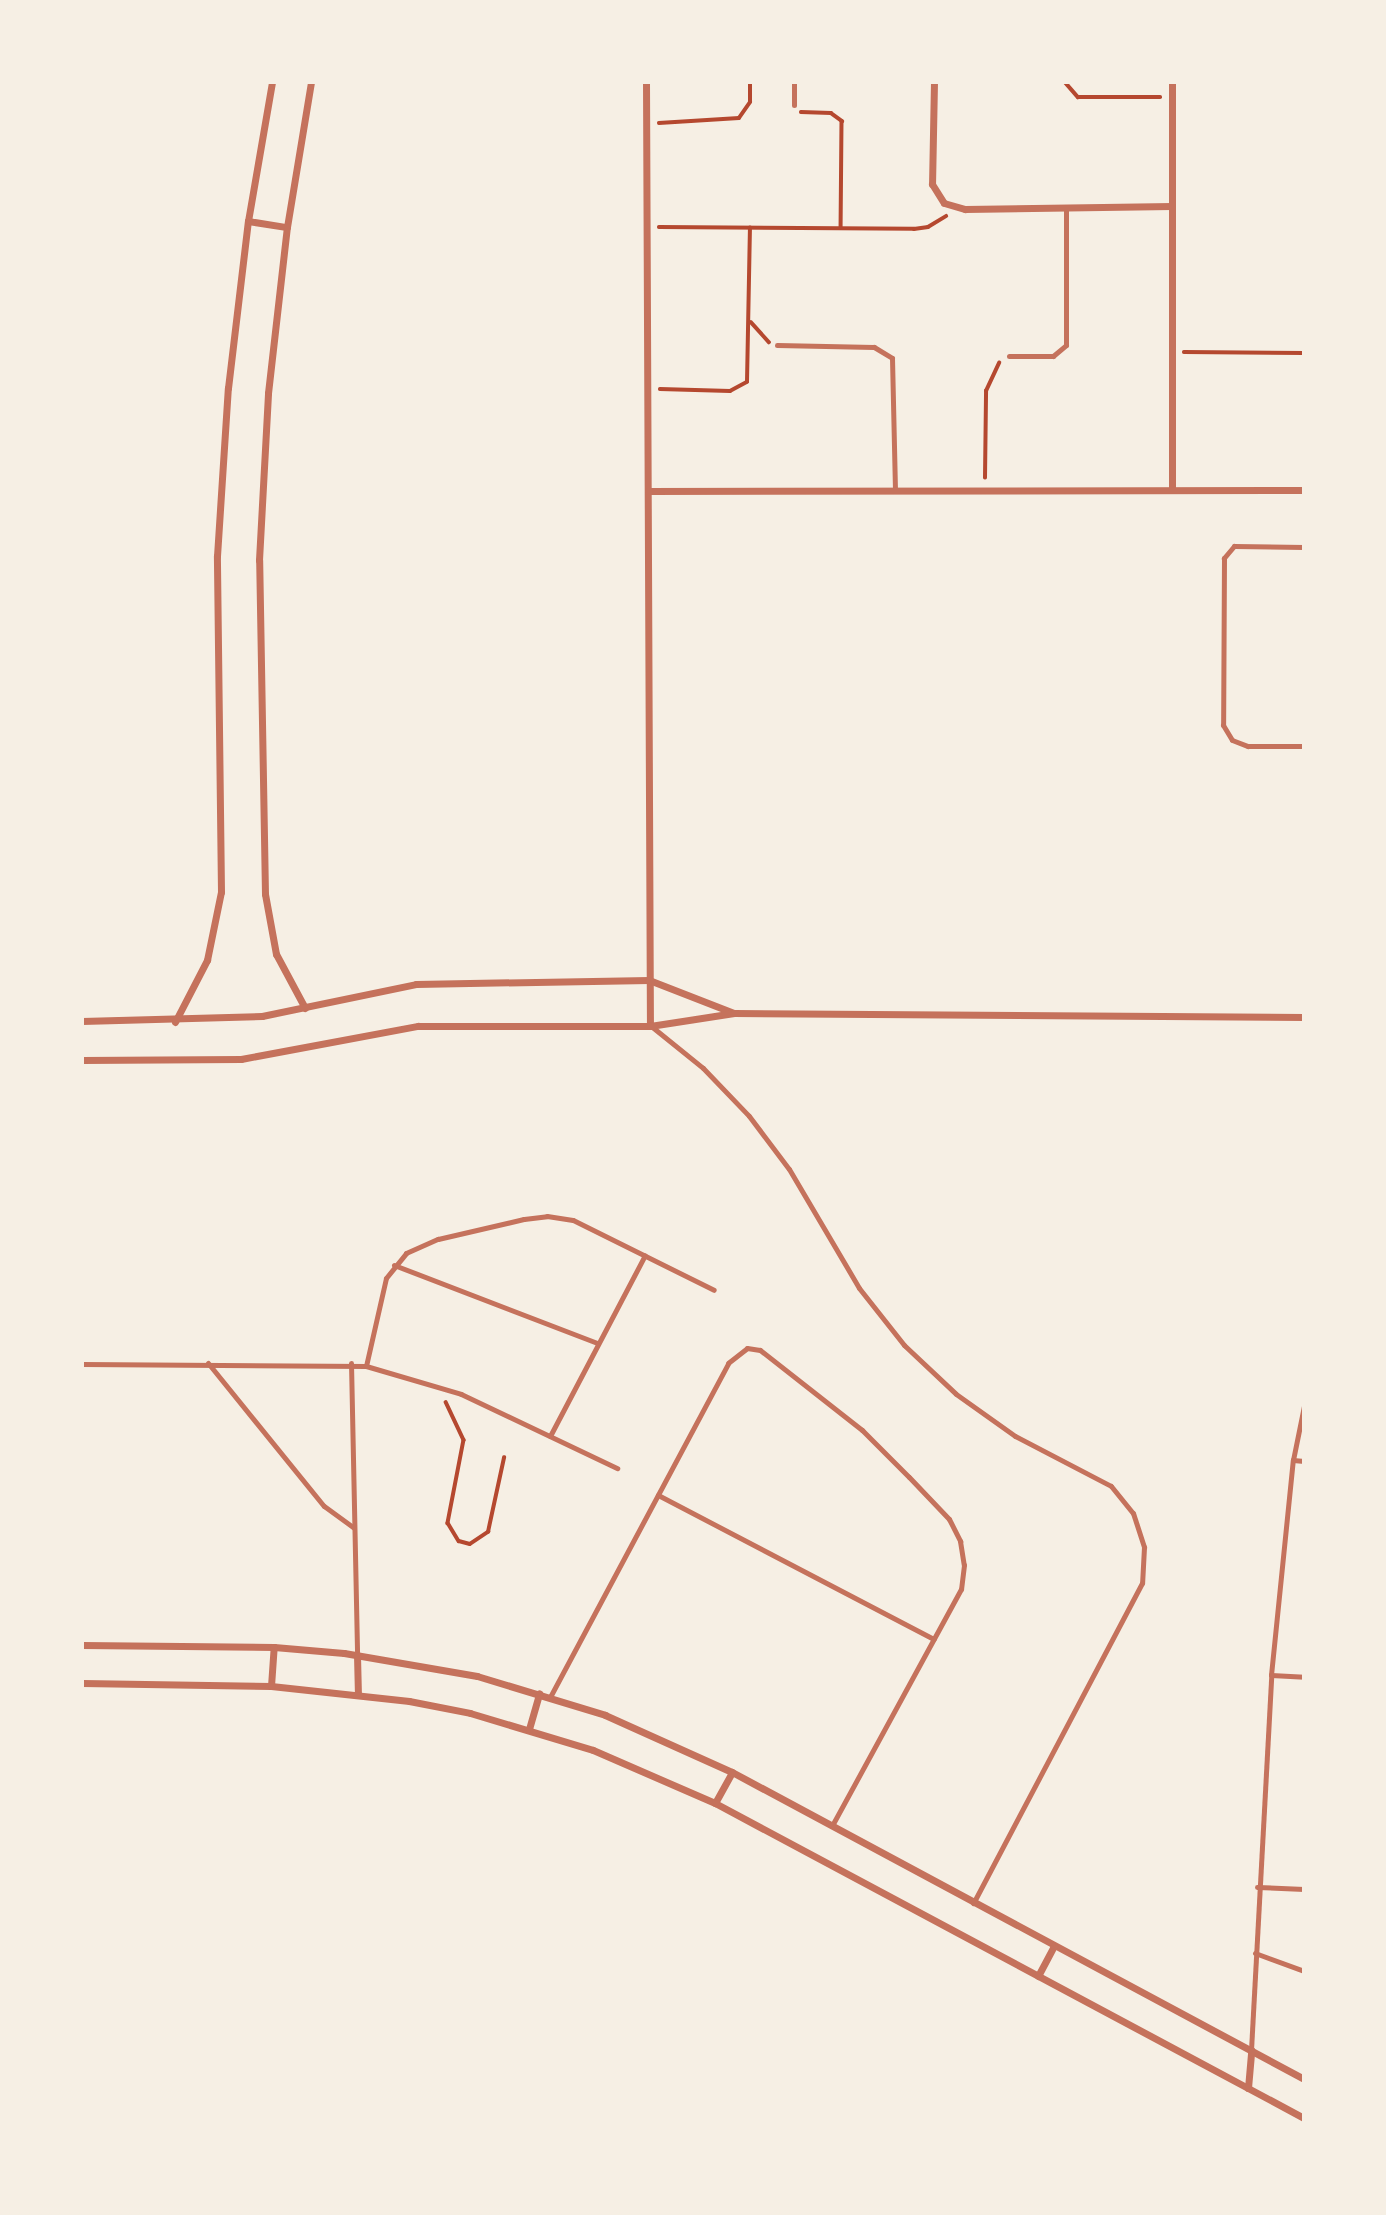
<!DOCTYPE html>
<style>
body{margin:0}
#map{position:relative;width:1386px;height:2215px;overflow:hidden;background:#f6efe4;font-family:"Space Grotesk",sans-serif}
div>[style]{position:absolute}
.path>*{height:3.5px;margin:-1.75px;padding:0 1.75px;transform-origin:1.75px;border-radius:1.75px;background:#b5482f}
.service>*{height:5px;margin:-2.5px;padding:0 2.5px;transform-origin:2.5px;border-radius:2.5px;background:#c5725c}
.minor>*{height:7px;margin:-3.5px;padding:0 3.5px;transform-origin:3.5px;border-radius:3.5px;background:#c5725c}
span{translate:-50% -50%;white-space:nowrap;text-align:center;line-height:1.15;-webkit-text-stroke:6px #f6efe4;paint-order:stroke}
.frame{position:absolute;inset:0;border:84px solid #f6efe4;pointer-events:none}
</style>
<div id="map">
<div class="path">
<div style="left:1065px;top:82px;width:20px;rotate:49deg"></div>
<div style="left:1078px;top:97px;width:82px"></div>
<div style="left:801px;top:112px;width:30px;rotate:2deg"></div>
<div style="left:831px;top:113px;width:14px;rotate:36deg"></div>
<div style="left:842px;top:121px;width:107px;rotate:90.5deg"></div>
<div style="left:659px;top:123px;width:80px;rotate:-3.6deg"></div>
<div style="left:739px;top:118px;width:19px;rotate:-55deg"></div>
<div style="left:750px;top:102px;width:20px;rotate:-90deg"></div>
<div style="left:659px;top:227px;width:255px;rotate:0.4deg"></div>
<div style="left:914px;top:229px;width:14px;rotate:-8deg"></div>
<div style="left:928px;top:227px;width:21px;rotate:-31deg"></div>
<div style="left:751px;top:322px;width:27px;rotate:48deg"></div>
<div style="left:1184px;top:352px;width:120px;rotate:0.5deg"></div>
<div style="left:660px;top:389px;width:70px;rotate:1.6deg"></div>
<div style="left:730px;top:391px;width:19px;rotate:-28deg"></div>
<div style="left:747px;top:382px;width:154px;rotate:-88.9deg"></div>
<div style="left:985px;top:478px;width:87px;rotate:-89.3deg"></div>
<div style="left:986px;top:391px;width:31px;rotate:-65deg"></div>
<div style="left:446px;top:1402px;width:42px;rotate:64.7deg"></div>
<div style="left:464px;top:1440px;width:85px;rotate:100.9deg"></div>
<div style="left:448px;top:1523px;width:21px;rotate:59deg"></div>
<div style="left:459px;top:1541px;width:11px;rotate:15deg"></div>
<div style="left:470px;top:1544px;width:22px;rotate:-34deg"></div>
<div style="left:488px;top:1532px;width:76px;rotate:-77.8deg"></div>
</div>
<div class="service">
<div style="left:794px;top:105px;width:23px;rotate:-90deg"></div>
<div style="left:777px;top:345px;width:97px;rotate:1.2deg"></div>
<div style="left:874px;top:347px;width:21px;rotate:31deg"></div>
<div style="left:892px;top:358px;width:133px;rotate:88.7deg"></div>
<div style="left:1009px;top:356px;width:44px"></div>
<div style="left:1053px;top:356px;width:17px;rotate:-40deg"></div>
<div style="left:1066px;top:345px;width:138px;rotate:-90deg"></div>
<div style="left:1304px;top:547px;width:70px;rotate:-179.2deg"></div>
<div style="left:1234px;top:546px;width:16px;rotate:130deg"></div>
<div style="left:1224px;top:558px;width:167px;rotate:90.3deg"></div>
<div style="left:1223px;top:725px;width:17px;rotate:59deg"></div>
<div style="left:1232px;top:740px;width:17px;rotate:21deg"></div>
<div style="left:1248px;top:746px;width:56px"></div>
<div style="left:651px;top:1026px;width:67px;rotate:38.9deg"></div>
<div style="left:703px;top:1068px;width:66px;rotate:46.2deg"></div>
<div style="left:749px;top:1116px;width:66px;rotate:53deg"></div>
<div style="left:789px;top:1169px;width:138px;rotate:59.5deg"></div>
<div style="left:859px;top:1288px;width:73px;rotate:51.7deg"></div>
<div style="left:904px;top:1345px;width:71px;rotate:43.3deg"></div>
<div style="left:956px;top:1394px;width:72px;rotate:35.4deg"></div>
<div style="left:1015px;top:1436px;width:108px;rotate:27.5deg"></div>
<div style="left:1111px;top:1486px;width:35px;rotate:51deg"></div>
<div style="left:1133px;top:1513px;width:36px;rotate:72deg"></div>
<div style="left:1144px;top:1547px;width:36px;rotate:93deg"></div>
<div style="left:1142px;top:1583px;width:362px;rotate:117.8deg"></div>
<div style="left:394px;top:1265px;width:217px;rotate:21deg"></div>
<div style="left:208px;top:1363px;width:184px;rotate:51deg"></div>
<div style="left:324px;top:1506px;width:36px;rotate:36deg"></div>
<div style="left:351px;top:1363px;width:292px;rotate:88.8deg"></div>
<div style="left:82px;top:1364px;width:284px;rotate:0.4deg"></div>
<div style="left:366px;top:1366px;width:99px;rotate:16.4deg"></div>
<div style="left:461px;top:1394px;width:173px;rotate:25.4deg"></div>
<div style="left:366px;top:1366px;width:90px;rotate:-77.2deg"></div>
<div style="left:386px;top:1278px;width:32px;rotate:-51deg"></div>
<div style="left:406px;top:1253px;width:35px;rotate:-24deg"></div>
<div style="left:438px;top:1239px;width:88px;rotate:-13.1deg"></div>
<div style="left:524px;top:1219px;width:23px;rotate:-7deg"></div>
<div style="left:547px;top:1216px;width:26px;rotate:9deg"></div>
<div style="left:573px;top:1220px;width:157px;rotate:26.4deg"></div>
<div style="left:550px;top:1436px;width:204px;rotate:-62.3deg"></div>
<div style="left:1293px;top:1460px;width:11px;rotate:5deg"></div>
<div style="left:658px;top:1495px;width:311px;rotate:27.6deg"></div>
<div style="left:1271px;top:1675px;width:33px;rotate:3deg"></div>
<div style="left:550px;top:1697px;width:378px;rotate:-61.9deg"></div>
<div style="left:728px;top:1363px;width:24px;rotate:-38deg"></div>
<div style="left:747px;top:1348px;width:13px;rotate:9deg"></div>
<div style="left:760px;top:1350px;width:130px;rotate:38.1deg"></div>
<div style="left:862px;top:1430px;width:66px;rotate:45deg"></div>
<div style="left:909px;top:1477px;width:58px;rotate:46.4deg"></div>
<div style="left:949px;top:1519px;width:25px;rotate:63deg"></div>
<div style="left:960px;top:1541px;width:24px;rotate:81deg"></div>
<div style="left:964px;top:1565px;width:24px;rotate:97deg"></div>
<div style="left:961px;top:1589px;width:270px;rotate:118.6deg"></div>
<div style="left:1257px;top:1887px;width:47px;rotate:2.4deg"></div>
<div style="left:1255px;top:1953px;width:52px;rotate:20.2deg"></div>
<div style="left:1251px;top:2050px;width:376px;rotate:-86.9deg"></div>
<div style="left:1271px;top:1675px;width:216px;rotate:-84.2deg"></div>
<div style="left:1293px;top:1460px;width:55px;rotate:-78.5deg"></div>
</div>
<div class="minor">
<div style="left:646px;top:82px;width:944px;rotate:89.76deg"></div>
<div style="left:934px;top:82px;width:102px;rotate:91.1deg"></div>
<div style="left:932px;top:184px;width:22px;rotate:58deg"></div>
<div style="left:944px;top:203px;width:22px;rotate:16deg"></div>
<div style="left:965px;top:209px;width:207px;rotate:-0.8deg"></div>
<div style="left:248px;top:221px;width:39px;rotate:9deg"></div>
<div style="left:1172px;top:490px;width:408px;rotate:-90deg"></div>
<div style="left:648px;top:491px;width:656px;rotate:-0.09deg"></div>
<div style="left:305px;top:1008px;width:61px;rotate:-118.2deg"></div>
<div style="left:276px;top:954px;width:61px;rotate:-100.4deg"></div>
<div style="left:265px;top:894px;width:334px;rotate:-91deg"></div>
<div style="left:259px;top:560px;width:167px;rotate:-86.9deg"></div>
<div style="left:268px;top:393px;width:167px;rotate:-83.5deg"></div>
<div style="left:287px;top:227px;width:147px;rotate:-80.6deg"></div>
<div style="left:82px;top:1021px;width:180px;rotate:-1.6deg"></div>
<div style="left:262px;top:1016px;width:157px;rotate:-11.7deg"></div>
<div style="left:416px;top:984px;width:233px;rotate:-1deg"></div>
<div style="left:649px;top:980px;width:91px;rotate:21.2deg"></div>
<div style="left:175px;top:1022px;width:70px;rotate:-62.7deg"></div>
<div style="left:207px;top:960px;width:69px;rotate:-78.4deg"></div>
<div style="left:221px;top:892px;width:336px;rotate:-90.7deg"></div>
<div style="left:217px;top:556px;width:168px;rotate:-86.3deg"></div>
<div style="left:228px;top:388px;width:168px;rotate:-83.2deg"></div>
<div style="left:248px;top:221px;width:141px;rotate:-80.2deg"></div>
<div style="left:82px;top:1060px;width:159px;rotate:-0.4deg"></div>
<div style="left:241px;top:1059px;width:180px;rotate:-10.6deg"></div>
<div style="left:418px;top:1026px;width:232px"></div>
<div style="left:650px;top:1026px;width:85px;rotate:-8.8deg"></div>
<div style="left:734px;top:1013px;width:570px;rotate:0.4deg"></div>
<div style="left:82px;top:1645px;width:192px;rotate:0.6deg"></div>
<div style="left:274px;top:1647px;width:70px;rotate:4.9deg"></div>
<div style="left:344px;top:1653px;width:135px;rotate:9.8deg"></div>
<div style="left:477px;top:1676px;width:134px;rotate:16.9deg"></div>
<div style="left:605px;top:1715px;width:139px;rotate:24.2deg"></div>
<div style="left:732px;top:1772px;width:649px;rotate:28.22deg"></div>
<div style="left:357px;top:1655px;width:40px;rotate:88.6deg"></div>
<div style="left:82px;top:1683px;width:189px;rotate:0.9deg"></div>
<div style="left:271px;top:1686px;width:139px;rotate:6.2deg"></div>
<div style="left:409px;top:1701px;width:62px;rotate:11.1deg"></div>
<div style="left:470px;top:1713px;width:128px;rotate:16.7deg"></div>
<div style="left:593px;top:1750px;width:133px;rotate:23.5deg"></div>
<div style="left:715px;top:1803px;width:668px;rotate:28.14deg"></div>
<div style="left:271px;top:1686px;width:39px;rotate:-86deg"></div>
<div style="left:529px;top:1729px;width:37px;rotate:-74deg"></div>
<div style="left:715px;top:1803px;width:35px;rotate:-61deg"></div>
<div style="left:1038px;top:1976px;width:34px;rotate:-62deg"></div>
<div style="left:1248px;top:2088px;width:38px;rotate:-85deg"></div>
</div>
<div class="frame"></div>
</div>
